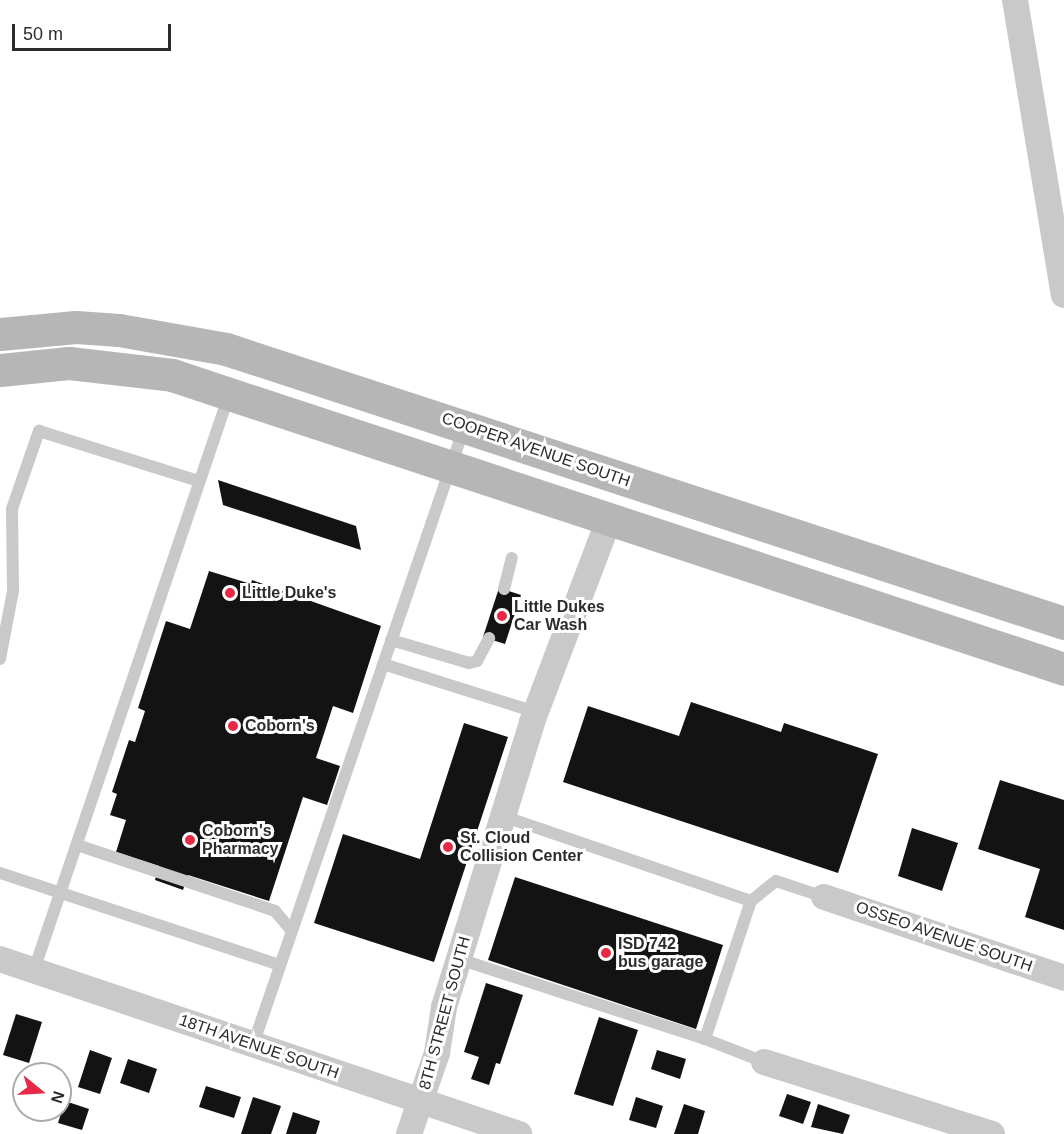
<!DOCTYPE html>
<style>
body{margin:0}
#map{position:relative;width:1064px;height:1134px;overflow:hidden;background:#fff;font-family:Helvetica,sans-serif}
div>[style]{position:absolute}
.building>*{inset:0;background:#131313}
.service>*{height:12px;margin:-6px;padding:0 6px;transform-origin:6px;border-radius:6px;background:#c9c9c9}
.minor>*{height:26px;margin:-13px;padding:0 13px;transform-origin:13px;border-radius:13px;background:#c9c9c9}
.secondary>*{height:33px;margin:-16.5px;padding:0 16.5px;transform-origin:16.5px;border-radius:16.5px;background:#b6b6b6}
.dots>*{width:16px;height:16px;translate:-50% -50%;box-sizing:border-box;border:3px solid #fff;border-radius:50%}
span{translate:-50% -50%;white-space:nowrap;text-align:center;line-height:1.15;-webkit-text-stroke:6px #fff;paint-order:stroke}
.street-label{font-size:16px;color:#2c2c2c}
.poi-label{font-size:16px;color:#2c2c2c;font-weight:700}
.left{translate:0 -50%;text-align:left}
.north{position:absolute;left:12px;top:1062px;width:60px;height:60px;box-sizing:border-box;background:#fff;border:2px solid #ababab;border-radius:50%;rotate:108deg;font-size:16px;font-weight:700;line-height:24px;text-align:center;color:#2c2c2c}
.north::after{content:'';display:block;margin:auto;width:21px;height:27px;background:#e82844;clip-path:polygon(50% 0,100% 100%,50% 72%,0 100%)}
.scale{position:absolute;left:12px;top:24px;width:159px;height:27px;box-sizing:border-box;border:3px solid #2c2c2c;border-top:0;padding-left:8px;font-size:18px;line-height:21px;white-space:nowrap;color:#2c2c2c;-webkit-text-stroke:4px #fff;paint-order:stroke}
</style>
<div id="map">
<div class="building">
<div style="clip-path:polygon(218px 480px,356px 526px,361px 550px,223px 505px)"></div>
<div style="clip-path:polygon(209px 571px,251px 584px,252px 580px,381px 626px,353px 713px,333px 706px,316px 758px,340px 766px,327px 805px,303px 797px,269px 901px,188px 875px,183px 890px,155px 880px,159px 866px,116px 852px,126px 820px,110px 815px,117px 794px,112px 792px,129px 740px,135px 742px,145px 711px,138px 708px,166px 621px,190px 629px)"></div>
<div style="clip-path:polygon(499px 588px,521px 595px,505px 644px,483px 637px)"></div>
<div style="clip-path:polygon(691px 702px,781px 732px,784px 723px,878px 754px,838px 873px,563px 782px,588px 706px,679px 736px)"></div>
<div style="clip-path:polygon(464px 723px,508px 737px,434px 962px,314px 923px,343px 834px,420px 859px)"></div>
<div style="clip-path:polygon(1000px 780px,1064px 800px,1064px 930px,1025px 917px,1040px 869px,978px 849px)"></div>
<div style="clip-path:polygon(912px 828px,958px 843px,942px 891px,898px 876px)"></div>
<div style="clip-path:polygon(515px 877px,723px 945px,696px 1029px,488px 960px)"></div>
<div style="clip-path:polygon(486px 983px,523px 995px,500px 1064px,496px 1063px,489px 1085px,471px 1079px,479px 1057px,464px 1052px)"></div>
<div style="clip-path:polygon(16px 1014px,42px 1022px,29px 1063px,3px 1055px)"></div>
<div style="clip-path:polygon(599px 1017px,638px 1030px,613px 1106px,574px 1094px)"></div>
<div style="clip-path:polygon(90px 1050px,112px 1058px,100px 1094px,78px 1087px)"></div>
<div style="clip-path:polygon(657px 1050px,686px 1059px,680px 1079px,651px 1069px)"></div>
<div style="clip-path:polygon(128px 1059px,157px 1069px,149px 1093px,120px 1083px)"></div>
<div style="clip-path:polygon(206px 1086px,241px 1097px,234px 1118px,199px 1107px)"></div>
<div style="clip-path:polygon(787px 1094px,811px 1102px,803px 1124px,779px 1116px)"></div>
<div style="clip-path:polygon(253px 1097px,281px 1106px,271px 1134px,241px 1134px)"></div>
<div style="clip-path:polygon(636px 1097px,663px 1106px,656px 1128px,629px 1120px)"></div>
<div style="clip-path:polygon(65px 1101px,89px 1109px,82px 1130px,58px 1123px)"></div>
<div style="clip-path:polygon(684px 1104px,705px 1111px,698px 1134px,674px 1134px)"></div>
<div style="clip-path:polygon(818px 1104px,850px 1115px,843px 1134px,811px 1127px)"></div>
<div style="clip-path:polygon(293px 1112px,320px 1121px,316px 1134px,286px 1134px)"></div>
</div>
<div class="service">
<div style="left:504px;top:589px;width:32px;rotate:-76deg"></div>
<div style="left:391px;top:640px;width:81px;rotate:16.4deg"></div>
<div style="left:469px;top:663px;width:8px;rotate:-14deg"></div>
<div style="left:477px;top:661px;width:26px;rotate:-62deg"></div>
<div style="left:0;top:659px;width:69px;rotate:-79.2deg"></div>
<div style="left:13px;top:591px;width:82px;rotate:-90.7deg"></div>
<div style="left:12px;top:509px;width:83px;rotate:-70.9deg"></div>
<div style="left:39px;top:431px;width:168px;rotate:17.4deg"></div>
<div style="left:383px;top:664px;width:159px;rotate:17.5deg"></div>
<div style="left:77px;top:845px;width:209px;rotate:18.4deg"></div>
<div style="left:275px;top:911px;width:25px;rotate:50deg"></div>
<div style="left:0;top:873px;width:294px;rotate:18.2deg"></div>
<div style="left:751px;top:901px;width:32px;rotate:-39deg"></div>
<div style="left:776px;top:881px;width:51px;rotate:18.4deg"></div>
<div style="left:459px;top:959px;width:259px;rotate:18deg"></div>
<div style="left:705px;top:1039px;width:145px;rotate:-71.6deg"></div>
<div style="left:751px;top:901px;width:262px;rotate:-161.1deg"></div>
<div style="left:34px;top:970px;width:607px;rotate:-71.27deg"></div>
<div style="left:705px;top:1039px;width:63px;rotate:21.3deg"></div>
<div style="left:253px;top:1045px;width:652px;rotate:-71.12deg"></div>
</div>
<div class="minor">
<div style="left:1015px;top:0;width:299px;rotate:80.6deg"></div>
<div style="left:824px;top:897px;width:253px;rotate:18.6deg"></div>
<div style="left:0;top:959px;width:548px;rotate:18.63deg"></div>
<div style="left:764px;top:1062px;width:239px;rotate:17.5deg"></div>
<div style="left:409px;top:1134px;width:86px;rotate:-70.9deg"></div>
<div style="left:437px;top:1053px;width:47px;rotate:-81.3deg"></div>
<div style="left:444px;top:1007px;width:298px;rotate:-72.8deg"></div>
<div style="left:532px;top:722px;width:219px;rotate:-69.2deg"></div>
</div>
<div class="secondary">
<div style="left:0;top:334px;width:76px;rotate:-5.3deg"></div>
<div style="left:76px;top:327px;width:43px;rotate:4deg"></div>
<div style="left:119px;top:330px;width:109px;rotate:10.1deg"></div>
<div style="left:226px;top:349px;width:882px;rotate:18.11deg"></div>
<div style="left:0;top:370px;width:69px;rotate:-5.8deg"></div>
<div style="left:69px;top:363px;width:104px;rotate:6.6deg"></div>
<div style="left:172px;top:375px;width:939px;rotate:18.24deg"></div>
</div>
<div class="dots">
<div style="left:230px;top:593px;background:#e82844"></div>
<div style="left:502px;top:616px;background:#e82844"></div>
<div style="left:233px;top:726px;background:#e82844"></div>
<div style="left:190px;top:840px;background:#e82844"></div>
<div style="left:448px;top:847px;background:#e82844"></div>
<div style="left:606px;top:953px;background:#e82844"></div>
</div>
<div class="street-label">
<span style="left:536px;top:450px;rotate:19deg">COOPER AVENUE SOUTH</span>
<span style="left:944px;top:937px;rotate:19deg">OSSEO AVENUE SOUTH</span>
<span style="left:445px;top:1013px;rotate:-75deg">8TH STREET SOUTH</span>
<span style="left:259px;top:1047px;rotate:19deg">18TH AVENUE SOUTH</span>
</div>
<div class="poi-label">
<span class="left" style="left:242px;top:593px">Little Duke's</span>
<span class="left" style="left:514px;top:616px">Little Dukes<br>Car Wash</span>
<span class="left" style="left:245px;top:726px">Coborn's</span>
<span class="left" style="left:202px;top:840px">Coborn's<br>Pharmacy</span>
<span class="left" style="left:460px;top:847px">St. Cloud<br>Collision Center</span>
<span class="left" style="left:618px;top:953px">ISD 742<br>bus garage</span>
</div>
<div class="north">N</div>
<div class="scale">50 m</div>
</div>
